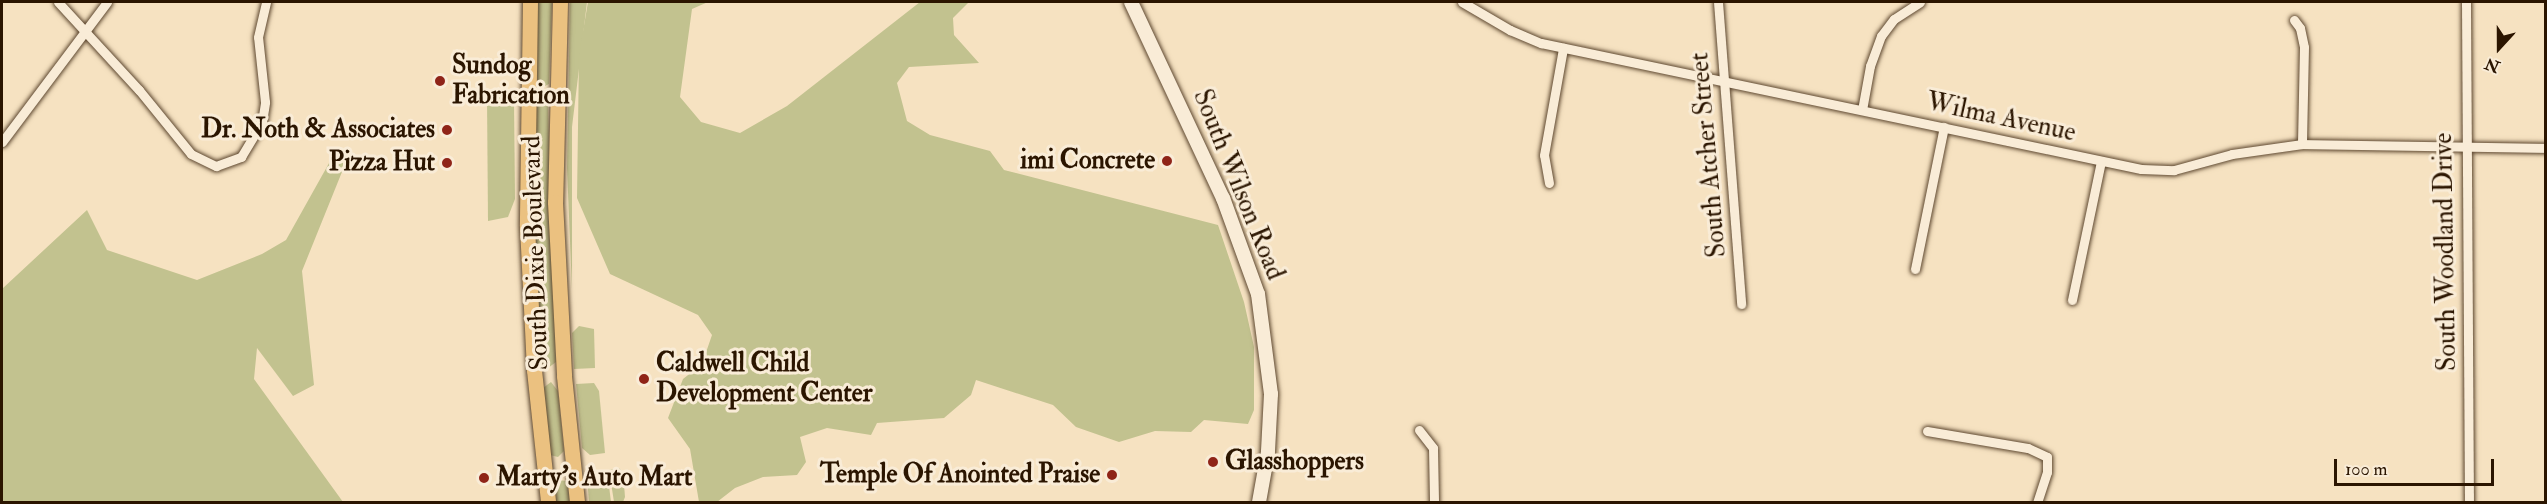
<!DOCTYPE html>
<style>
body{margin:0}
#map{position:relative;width:2547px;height:504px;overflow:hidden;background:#f6e2c1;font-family:"IM FELL Double Pica",serif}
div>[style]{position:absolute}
.green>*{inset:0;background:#c2c28f}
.roads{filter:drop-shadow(0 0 2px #5e4830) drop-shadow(0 0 2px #5e4830)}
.minor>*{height:9px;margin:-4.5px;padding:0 4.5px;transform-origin:4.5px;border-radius:4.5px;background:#f9ecd7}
.secondary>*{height:14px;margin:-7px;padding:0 7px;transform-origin:7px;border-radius:7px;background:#f9ecd7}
.trunk>*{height:15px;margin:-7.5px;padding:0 7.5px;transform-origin:7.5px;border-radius:7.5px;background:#ebc180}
.dots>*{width:16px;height:16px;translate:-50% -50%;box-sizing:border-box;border:3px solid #f9ecd7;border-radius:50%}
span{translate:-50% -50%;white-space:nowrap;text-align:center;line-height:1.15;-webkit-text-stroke:6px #f9ecd7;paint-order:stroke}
.poi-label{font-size:26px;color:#2b1500;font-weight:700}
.left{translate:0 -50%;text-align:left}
.right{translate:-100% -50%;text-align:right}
.street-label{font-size:26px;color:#2b1500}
.frame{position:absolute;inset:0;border:3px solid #2b1500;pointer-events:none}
.north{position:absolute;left:2469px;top:18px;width:60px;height:60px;-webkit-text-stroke:4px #f9ecd7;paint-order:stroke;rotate:201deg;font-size:16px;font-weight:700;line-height:24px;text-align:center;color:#2b1500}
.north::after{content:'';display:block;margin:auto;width:21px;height:27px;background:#2b1500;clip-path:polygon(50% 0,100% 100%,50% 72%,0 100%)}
.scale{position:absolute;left:2334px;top:459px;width:160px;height:27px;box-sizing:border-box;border:3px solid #2b1500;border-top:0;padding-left:8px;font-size:18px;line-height:21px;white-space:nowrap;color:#2b1500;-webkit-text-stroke:4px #f9ecd7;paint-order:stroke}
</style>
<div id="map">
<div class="green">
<div style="clip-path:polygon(537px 2px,552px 2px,549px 84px,541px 88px,536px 85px)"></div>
<div style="clip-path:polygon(570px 2px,587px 2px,572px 127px,572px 289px,567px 168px)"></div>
<div style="clip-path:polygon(588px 2px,708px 2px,692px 9px,680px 97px,701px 122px,740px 133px,787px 106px,920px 2px,969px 2px,953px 18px,954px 35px,979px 63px,909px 67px,897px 83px,907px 121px,930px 135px,990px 151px,1004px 170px,1218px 225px,1244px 302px,1254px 347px,1254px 410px,1248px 424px,1204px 420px,1191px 432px,1155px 431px,1119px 442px,1076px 427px,1053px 405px,976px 380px,971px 395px,944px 418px,877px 423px,871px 435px,827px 428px,800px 437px,806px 462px,797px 475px,763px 477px,735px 488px,717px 502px,699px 502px,690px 449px,668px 418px,683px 379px,702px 364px,712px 335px,698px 315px,610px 274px,577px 198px,579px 55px)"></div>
<div style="clip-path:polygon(502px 95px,514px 100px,515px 199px,508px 217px,488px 221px,487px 98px)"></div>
<div style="clip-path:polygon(542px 102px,548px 106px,556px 362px,548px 368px,540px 361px,533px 178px,535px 104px)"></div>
<div style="clip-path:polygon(333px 156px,348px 157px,302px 271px,314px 385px,293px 396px,257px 348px,254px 379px,343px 502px,2px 502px,2px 289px,87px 210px,107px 250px,197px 280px,262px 254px,286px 240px)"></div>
<div style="clip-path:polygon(579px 326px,594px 329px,595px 368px,574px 369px,572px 333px)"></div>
<div style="clip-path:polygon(551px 382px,558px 391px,564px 451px,558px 457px,550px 455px,543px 388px)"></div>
<div style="clip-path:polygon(594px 383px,599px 391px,605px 453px,590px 455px,582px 448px,576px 384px)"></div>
<div style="clip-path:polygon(619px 468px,623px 472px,625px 497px,623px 502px,614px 502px,609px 470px)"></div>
<div style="clip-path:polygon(607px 470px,611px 502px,589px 502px,587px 476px)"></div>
<div style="clip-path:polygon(556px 480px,567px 481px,570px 502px,555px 502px)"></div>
</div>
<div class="roads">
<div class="minor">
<div style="left:58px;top:2px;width:120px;rotate:47.4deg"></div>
<div style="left:139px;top:90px;width:82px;rotate:50.9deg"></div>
<div style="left:191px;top:154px;width:28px;rotate:26deg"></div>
<div style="left:216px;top:166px;width:27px;rotate:-20deg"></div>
<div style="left:241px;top:157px;width:41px;rotate:-59deg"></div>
<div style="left:262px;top:122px;width:20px;rotate:-81deg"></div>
<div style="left:265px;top:102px;width:65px;rotate:-96.1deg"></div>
<div style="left:258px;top:37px;width:36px;rotate:-77deg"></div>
<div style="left:1462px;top:2px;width:56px;rotate:30.3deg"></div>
<div style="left:1510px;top:30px;width:34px;rotate:23deg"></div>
<div style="left:1541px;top:43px;width:613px;rotate:11.86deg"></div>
<div style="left:2141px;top:169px;width:33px;rotate:2deg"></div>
<div style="left:2174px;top:170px;width:60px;rotate:-15.4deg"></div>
<div style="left:2232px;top:154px;width:71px;rotate:-8.1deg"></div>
<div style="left:2302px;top:144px;width:244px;rotate:0.9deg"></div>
<div style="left:1718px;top:2px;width:303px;rotate:85.6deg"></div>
<div style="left:2466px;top:2px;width:500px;rotate:89.66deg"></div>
<div style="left:2294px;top:20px;width:10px;rotate:53deg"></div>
<div style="left:2300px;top:28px;width:19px;rotate:78deg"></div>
<div style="left:2304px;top:47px;width:97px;rotate:91.2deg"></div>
<div style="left:1862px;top:110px;width:45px;rotate:-79.7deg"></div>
<div style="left:1870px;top:66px;width:32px;rotate:-70deg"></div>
<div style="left:1881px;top:36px;width:21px;rotate:-53deg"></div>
<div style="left:1894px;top:19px;width:31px;rotate:-33deg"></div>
<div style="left:2px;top:142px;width:175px;rotate:-53.1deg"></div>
<div style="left:1549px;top:183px;width:28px;rotate:-100deg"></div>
<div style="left:1544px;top:155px;width:109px;rotate:-79.9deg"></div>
<div style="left:1915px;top:269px;width:145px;rotate:-78.5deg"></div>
<div style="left:2072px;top:300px;width:142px;rotate:-78.2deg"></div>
<div style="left:1419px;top:430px;width:23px;rotate:52deg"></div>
<div style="left:1433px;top:448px;width:54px;rotate:88.9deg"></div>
<div style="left:1927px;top:431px;width:102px;rotate:9.6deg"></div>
<div style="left:2028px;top:448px;width:21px;rotate:25deg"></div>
<div style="left:2047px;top:457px;width:15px;rotate:90deg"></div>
<div style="left:2047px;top:472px;width:32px;rotate:108deg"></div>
</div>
<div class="secondary">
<div style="left:1131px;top:2px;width:217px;rotate:64.9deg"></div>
<div style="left:1223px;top:198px;width:102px;rotate:70deg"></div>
<div style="left:1258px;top:294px;width:101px;rotate:82.6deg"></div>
<div style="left:1271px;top:394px;width:58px;rotate:93deg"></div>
<div style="left:1268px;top:452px;width:51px;rotate:100.2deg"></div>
</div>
<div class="trunk">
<div style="left:530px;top:2px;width:224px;rotate:90.8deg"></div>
<div style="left:527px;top:226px;width:144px;rotate:87.2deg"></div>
<div style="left:534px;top:370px;width:133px;rotate:83.9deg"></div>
<div style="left:560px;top:2px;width:200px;rotate:91.4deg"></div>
<div style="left:555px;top:202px;width:174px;rotate:87deg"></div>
<div style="left:564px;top:376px;width:127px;rotate:84.1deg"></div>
</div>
</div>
<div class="dots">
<div style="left:440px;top:81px;background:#8f2418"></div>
<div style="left:447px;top:130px;background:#8f2418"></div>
<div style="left:1167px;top:161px;background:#8f2418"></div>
<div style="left:447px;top:163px;background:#8f2418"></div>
<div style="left:644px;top:379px;background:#8f2418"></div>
<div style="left:1213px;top:462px;background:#8f2418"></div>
<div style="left:1112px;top:475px;background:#8f2418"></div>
<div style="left:484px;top:478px;background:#8f2418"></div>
</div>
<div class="poi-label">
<span class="left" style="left:452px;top:81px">Sundog<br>Fabrication</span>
<span class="right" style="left:435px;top:130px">Dr. Noth &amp; Associates</span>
<span class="right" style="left:1155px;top:161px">imi Concrete</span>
<span class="right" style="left:435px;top:163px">Pizza Hut</span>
<span class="left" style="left:656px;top:379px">Caldwell Child<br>Development Center</span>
<span class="left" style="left:1225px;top:462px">Glasshoppers</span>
<span class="right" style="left:1100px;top:475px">Temple Of Anointed Praise</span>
<span class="left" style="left:496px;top:478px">Marty's Auto Mart</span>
</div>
<div class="street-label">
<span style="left:2001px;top:118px;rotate:12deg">Wilma Avenue</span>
<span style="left:1709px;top:155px;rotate:-95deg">South Atcher Street</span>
<span style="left:1238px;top:185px;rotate:68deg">South Wilson Road</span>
<span style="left:2446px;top:252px;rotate:-91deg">South Woodland Drive</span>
<span style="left:536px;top:253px;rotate:-92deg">South Dixie Boulevard</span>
</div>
<div class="frame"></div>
<div class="north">N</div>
<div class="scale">100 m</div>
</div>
